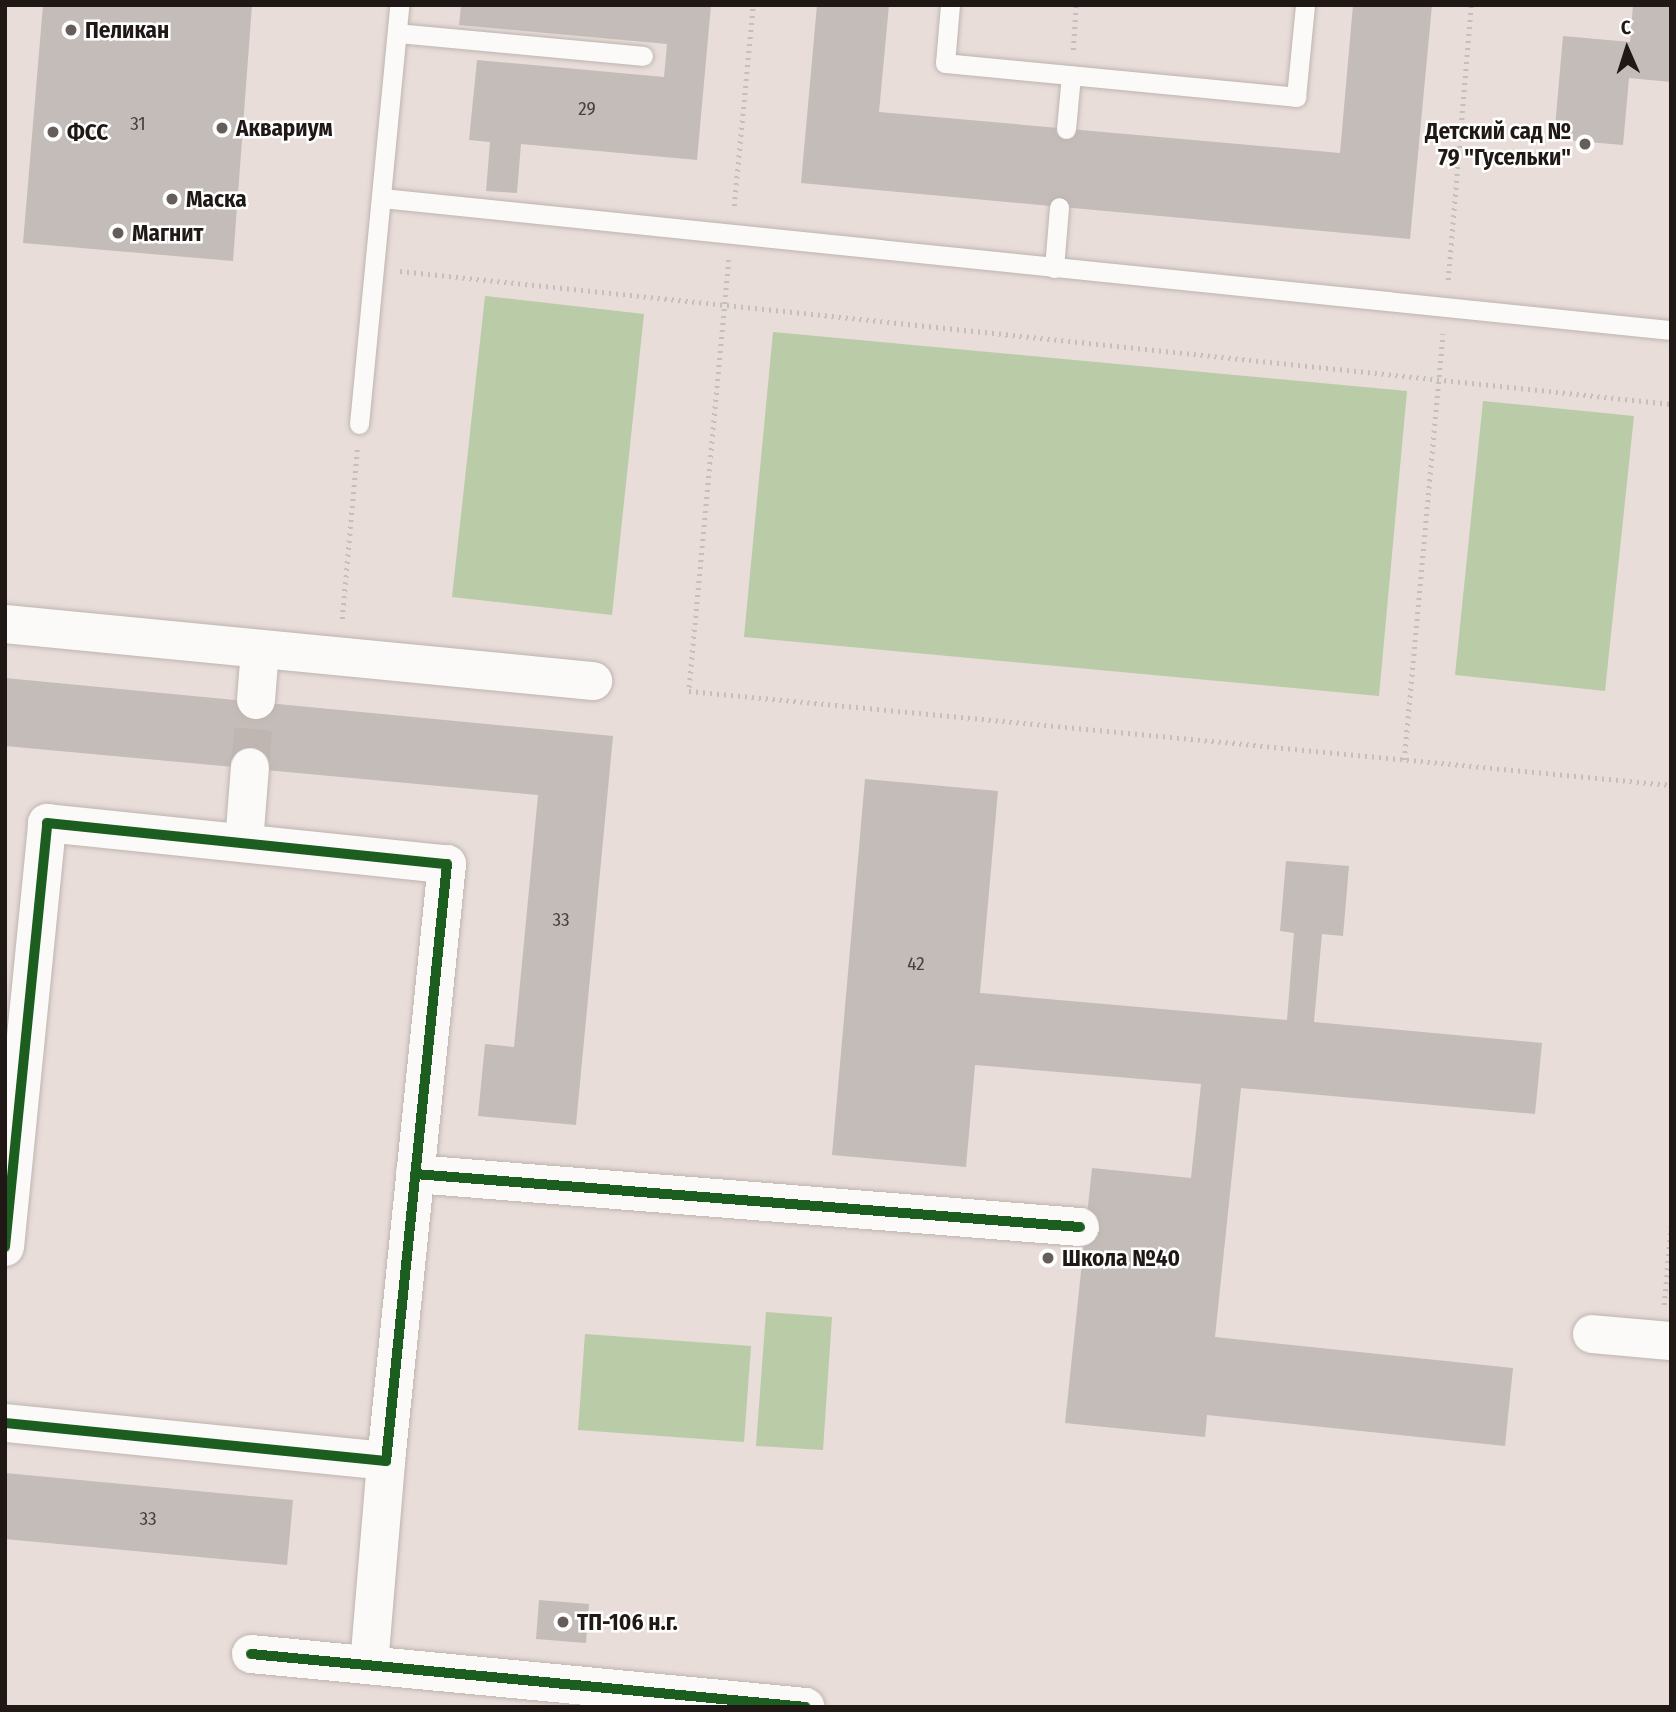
<!DOCTYPE html>
<meta charset="utf-8">
<style>
body{margin:0}
#map{position:relative;width:1676px;height:1712px;overflow:hidden;background:#e8ddd8;font-family:"Fira Sans Condensed",sans-serif}
div>[style]{position:absolute}
.green>*{inset:0;background:#bacba8}
.building>*{inset:0;background:#c4bcb8}
.minor-tunnel>*{height:38px;margin-top:-19px;transform-origin:0;background:repeating-linear-gradient(90deg,#c0b6b1 0 38px,transparent 0 57px)}
.path>*{height:4.5px;margin-top:-2.25px;transform-origin:0;background:repeating-linear-gradient(90deg,#c4bfbd 0 2px,transparent 0 7px)}
.roads{filter:drop-shadow(0 0 2px #bdb4b0) drop-shadow(0 0 2px #bdb4b0)}
.service>*{height:19px;margin:-9.5px;padding:0 9.5px;transform-origin:9.5px;border-radius:9.5px;background:#fcfaf9}
.minor>*{height:38px;margin:-19px;padding:0 19px;transform-origin:19px;border-radius:19px;background:#fcfaf9}
.cycleway>*{height:10px;margin:-5px;padding:0 5px;transform-origin:5px;border-radius:5px;background:#1b5e20}
.dots>*{width:19px;height:19px;translate:-50% -50%;box-sizing:border-box;border:4px solid #fff;border-radius:50%}
span{translate:-50% -50%;white-space:nowrap;text-align:center;line-height:1.15;-webkit-text-stroke:5px #fff;paint-order:stroke}
.number-label{font-size:19px;color:#48413e}
.number-label span{-webkit-text-stroke-width:0}
.poi-label{font-size:23px;color:#1f1815;font-weight:700}
.left{translate:0 -50%;text-align:left}
.right{translate:-100% -50%;text-align:right}
.frame{position:absolute;inset:0;border:7px solid #1f1815;pointer-events:none}
.north{position:absolute;left:1592px;top:14px;width:70px;height:70px;-webkit-text-stroke:5px #fff;paint-order:stroke;rotate:357deg;font-size:19px;font-weight:700;line-height:28px;text-align:center;color:#1f1815}
.north::after{content:'';display:block;margin:auto;width:24px;height:32px;background:#1f1815;clip-path:polygon(50% 0,100% 100%,50% 72%,0 100%)}
</style>
<div id="map">
<div class="green">
<div style="clip-path:polygon(485px 296px,644px 314px,612px 615px,452px 597px)"></div>
<div style="clip-path:polygon(773px 332px,1407px 391px,1379px 696px,744px 637px)"></div>
<div style="clip-path:polygon(1483px 401px,1634px 416px,1605px 691px,1455px 675px)"></div>
<div style="clip-path:polygon(766px 1312px,832px 1317px,823px 1450px,756px 1446px)"></div>
<div style="clip-path:polygon(585px 1334px,751px 1346px,744px 1442px,578px 1430px)"></div>
</div>
<div class="building">
<div style="clip-path:polygon(43px 5px,252px 5px,233px 261px,23px 243px)"></div>
<div style="clip-path:polygon(461px 5px,711px 5px,697px 160px,521px 144px,517px 193px,486px 191px,490px 142px,469px 140px,477px 60px,664px 77px,667px 44px,459px 25px)"></div>
<div style="clip-path:polygon(817px 5px,889px 5px,879px 112px,1340px 153px,1353px 5px,1432px 5px,1410px 239px,801px 183px)"></div>
<div style="clip-path:polygon(1633px 5px,1671px 5px,1671px 82px,1629px 78px,1623px 145px,1554px 139px,1563px 36px,1630px 42px)"></div>
<div style="clip-path:polygon(5px 678px,613px 736px,576px 1125px,478px 1116px,485px 1044px,514px 1047px,538px 795px,5px 746px)"></div>
<div style="clip-path:polygon(865px 779px,998px 791px,980px 993px,1287px 1020px,1294px 933px,1280px 931px,1286px 861px,1349px 866px,1343px 936px,1322px 934px,1314px 1022px,1542px 1043px,1535px 1114px,1241px 1088px,1215px 1337px,1513px 1368px,1505px 1446px,1207px 1415px,1205px 1437px,1065px 1423px,1092px 1168px,1191px 1178px,1201px 1084px,975px 1065px,966px 1167px,832px 1155px)"></div>
<div style="clip-path:polygon(5px 1473px,293px 1500px,287px 1565px,5px 1539px)"></div>
<div style="clip-path:polygon(539px 1600px,589px 1604px,586px 1643px,536px 1639px)"></div>
</div>
<div class="minor-tunnel">
<div style="left:250px;top:767px;width:67px;rotate:-84.9deg"></div>
</div>
<div class="path">
<div style="left:1073px;top:50px;width:45px;rotate:-86.2deg"></div>
<div style="left:734px;top:206px;width:202px;rotate:-84.6deg"></div>
<div style="left:729px;top:260px;width:433px;rotate:95.3deg"></div>
<div style="left:689px;top:691px;width:986px;rotate:5.47deg"></div>
<div style="left:400px;top:271px;width:1278px;rotate:5.97deg"></div>
<div style="left:1448px;top:280px;width:276px;rotate:-85.2deg"></div>
<div style="left:342px;top:619px;width:170px;rotate:-84.9deg"></div>
<div style="left:1404px;top:760px;width:428px;rotate:-84.8deg"></div>
<div style="left:1664px;top:1305px;width:80px;rotate:-85deg"></div>
</div>
<div class="roads">
<div class="service">
<div style="left:950px;top:5px;width:58px;rotate:94.9deg"></div>
<div style="left:945px;top:63px;width:353px;rotate:5.5deg"></div>
<div style="left:1296px;top:97px;width:92px;rotate:-84.4deg"></div>
<div style="left:397px;top:33px;width:247px;rotate:5.3deg"></div>
<div style="left:1066px;top:129px;width:54px;rotate:-84.7deg"></div>
<div style="left:382px;top:198px;width:1296px;rotate:5.85deg"></div>
<div style="left:1054px;top:268px;width:61px;rotate:-85.3deg"></div>
<div style="left:359px;top:424px;width:421px;rotate:-84.5deg"></div>
</div>
<div class="minor">
<div style="left:5px;top:624px;width:591px;rotate:5.54deg"></div>
<div style="left:256px;top:700px;width:51px;rotate:-85.5deg"></div>
<div style="left:244px;top:843px;width:76px;rotate:-85.5deg"></div>
<div style="left:415px;top:1174px;width:667px;rotate:4.56deg"></div>
<div style="left:5px;top:1247px;width:426px;rotate:-84.3deg"></div>
<div style="left:47px;top:823px;width:402px;rotate:5.9deg"></div>
<div style="left:447px;top:864px;width:600px;rotate:95.83deg"></div>
<div style="left:386px;top:1461px;width:383px;rotate:-174.3deg"></div>
<div style="left:1592px;top:1334px;width:79px;rotate:5.1deg"></div>
<div style="left:251px;top:1654px;width:557px;rotate:5.46deg"></div>
<div style="left:369px;top:1665px;width:205px;rotate:-85.2deg"></div>
</div>
</div>
<div class="cycleway">
<div style="left:415px;top:1174px;width:667px;rotate:4.56deg"></div>
<div style="left:5px;top:1247px;width:426px;rotate:-84.3deg"></div>
<div style="left:47px;top:823px;width:402px;rotate:5.9deg"></div>
<div style="left:447px;top:864px;width:600px;rotate:95.83deg"></div>
<div style="left:386px;top:1461px;width:383px;rotate:-174.3deg"></div>
<div style="left:251px;top:1654px;width:557px;rotate:5.46deg"></div>
</div>
<div class="dots">
<div style="left:71px;top:30px;background:#655d59"></div>
<div style="left:222px;top:128px;background:#655d59"></div>
<div style="left:53px;top:132px;background:#655d59"></div>
<div style="left:1585px;top:144px;background:#655d59"></div>
<div style="left:172px;top:199px;background:#655d59"></div>
<div style="left:118px;top:233px;background:#655d59"></div>
<div style="left:1048px;top:1258px;background:#655d59"></div>
<div style="left:563px;top:1622px;background:#655d59"></div>
</div>
<div class="number-label">
<span style="left:587px;top:109px">29</span>
<span style="left:138px;top:124px">31</span>
<span style="left:561px;top:920px">33</span>
<span style="left:916px;top:964px">42</span>
<span style="left:148px;top:1519px">33</span>
</div>
<div class="poi-label">
<span class="left" style="left:85px;top:30px">Пеликан</span>
<span class="left" style="left:236px;top:128px">Аквариум</span>
<span class="right" style="left:1571px;top:144px">Детский сад №<br>79 "Гусельки"</span>
<span class="left" style="left:67px;top:132px">ФСС</span>
<span class="left" style="left:186px;top:199px">Маска</span>
<span class="left" style="left:132px;top:233px">Магнит</span>
<span class="left" style="left:1062px;top:1258px">Школа №40</span>
<span class="left" style="left:577px;top:1622px">ТП-106 н.г.</span>
</div>
<div class="frame"></div>
<div class="north">С</div>
</div>
